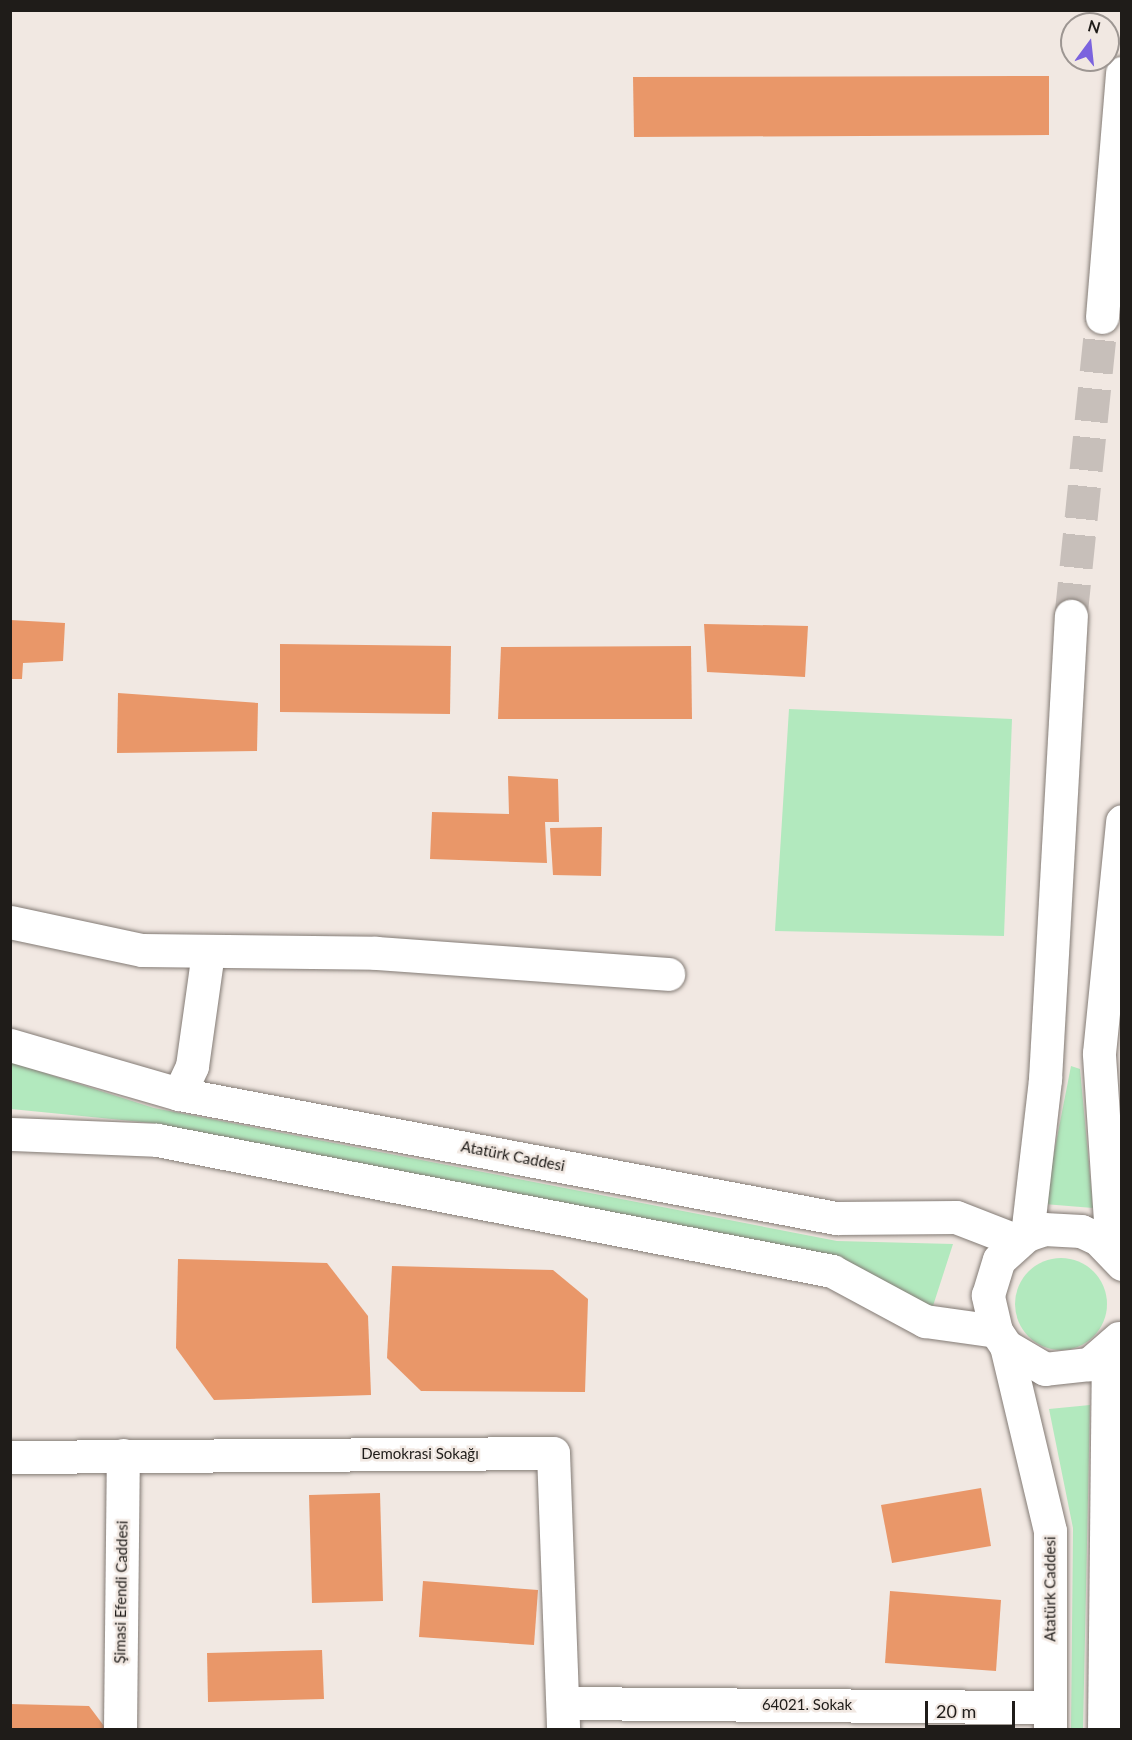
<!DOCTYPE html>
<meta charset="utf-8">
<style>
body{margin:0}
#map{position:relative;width:1132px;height:1740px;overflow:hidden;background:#f1e8e2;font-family:Lato,sans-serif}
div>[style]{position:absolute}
.green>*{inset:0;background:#b2e9be}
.round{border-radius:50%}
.building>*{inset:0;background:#e99769}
.major-tunnel>*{height:33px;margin-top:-16.5px;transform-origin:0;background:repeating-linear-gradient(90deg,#c7bfba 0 33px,transparent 0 49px)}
.roads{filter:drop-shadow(0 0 2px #837b75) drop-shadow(0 0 2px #837b75)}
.minor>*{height:33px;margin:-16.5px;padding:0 16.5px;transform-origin:16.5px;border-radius:16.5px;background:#fff}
.major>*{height:33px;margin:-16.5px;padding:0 16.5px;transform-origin:16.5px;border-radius:16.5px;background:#fff}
span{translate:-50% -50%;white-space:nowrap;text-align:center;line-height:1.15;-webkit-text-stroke:5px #f1e8e2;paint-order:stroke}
.street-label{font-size:15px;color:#1f1c19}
.frame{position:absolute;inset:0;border:12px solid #1f1c19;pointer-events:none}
.north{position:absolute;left:1060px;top:12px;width:60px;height:60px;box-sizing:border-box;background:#f1e8e2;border:2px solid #9d9692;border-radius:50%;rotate:15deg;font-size:16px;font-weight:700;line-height:24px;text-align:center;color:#1f1c19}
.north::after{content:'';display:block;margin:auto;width:21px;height:27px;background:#7b63de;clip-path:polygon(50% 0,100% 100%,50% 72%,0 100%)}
.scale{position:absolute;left:925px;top:1701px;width:90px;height:27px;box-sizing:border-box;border:3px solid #1f1c19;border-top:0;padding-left:8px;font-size:18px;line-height:21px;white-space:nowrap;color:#1f1c19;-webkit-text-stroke:4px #f1e8e2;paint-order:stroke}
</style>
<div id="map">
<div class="green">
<div style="clip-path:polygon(789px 709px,1012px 719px,1004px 936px,775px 931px)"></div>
<div style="clip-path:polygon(10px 1062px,154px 1108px,837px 1241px,953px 1244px,932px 1309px,834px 1256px,152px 1123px,11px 1109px)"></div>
<div style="clip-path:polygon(1071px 1066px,1080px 1069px,1093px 1208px,1044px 1204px)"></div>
<div class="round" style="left:1015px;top:1258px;width:92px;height:92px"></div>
<div style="clip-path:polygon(1090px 1405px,1083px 1729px,1071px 1729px,1073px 1528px,1049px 1409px)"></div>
</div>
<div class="building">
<div style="clip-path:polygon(1049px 76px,1049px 135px,634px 137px,633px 77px)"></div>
<div style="clip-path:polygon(10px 620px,65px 623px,63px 661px,23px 663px,22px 679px,10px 679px)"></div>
<div style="clip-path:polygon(704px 624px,808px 626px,805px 677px,707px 672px)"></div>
<div style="clip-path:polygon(280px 644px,451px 646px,450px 714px,280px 712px)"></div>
<div style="clip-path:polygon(691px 646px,692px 719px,498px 719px,501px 647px)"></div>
<div style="clip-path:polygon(118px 693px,258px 703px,257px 751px,117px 753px)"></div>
<div style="clip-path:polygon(508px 776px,558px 779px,559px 822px,545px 822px,547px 863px,430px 859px,432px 812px,509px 814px)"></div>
<div style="clip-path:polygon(602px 827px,601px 876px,553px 875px,550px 828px)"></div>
<div style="clip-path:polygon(178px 1259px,327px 1263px,368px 1316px,371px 1395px,214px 1400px,176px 1348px)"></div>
<div style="clip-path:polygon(392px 1266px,553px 1270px,588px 1299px,585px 1392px,421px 1391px,387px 1358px)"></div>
<div style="clip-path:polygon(981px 1488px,991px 1546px,892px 1563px,881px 1505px)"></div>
<div style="clip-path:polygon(380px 1493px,383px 1601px,312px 1603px,309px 1495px)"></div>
<div style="clip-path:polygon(423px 1581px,538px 1590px,534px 1645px,419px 1637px)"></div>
<div style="clip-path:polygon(890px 1591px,1001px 1600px,996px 1671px,885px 1663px)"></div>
<div style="clip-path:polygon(322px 1650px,324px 1699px,208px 1702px,207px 1653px)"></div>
<div style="clip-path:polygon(10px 1704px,89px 1706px,107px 1730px,10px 1730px)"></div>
</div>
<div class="major-tunnel">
<div style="left:1071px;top:616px;width:301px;rotate:-84.1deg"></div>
</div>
<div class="roads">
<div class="minor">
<div style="left:10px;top:922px;width:135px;rotate:12deg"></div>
<div style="left:142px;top:950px;width:234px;rotate:0.7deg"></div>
<div style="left:376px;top:953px;width:293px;rotate:4.1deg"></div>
<div style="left:179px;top:1094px;width:31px;rotate:-65deg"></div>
<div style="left:192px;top:1066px;width:115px;rotate:-82deg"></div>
<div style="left:10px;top:1457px;width:543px;rotate:-0.42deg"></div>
<div style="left:553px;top:1453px;width:277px;rotate:87.9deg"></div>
<div style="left:563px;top:1703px;width:487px;rotate:0.5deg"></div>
<div style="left:120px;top:1730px;width:275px;rotate:-89.4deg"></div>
</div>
<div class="major">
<div style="left:1102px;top:317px;width:245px;rotate:-85.3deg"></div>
<div style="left:10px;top:1045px;width:176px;rotate:16.2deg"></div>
<div style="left:179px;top:1094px;width:669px;rotate:10.69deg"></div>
<div style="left:836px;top:1218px;width:120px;rotate:-0.5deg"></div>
<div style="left:956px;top:1217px;width:66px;rotate:21.2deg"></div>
<div style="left:10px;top:1134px;width:147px;rotate:2.3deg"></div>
<div style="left:157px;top:1140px;width:688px;rotate:10.98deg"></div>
<div style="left:832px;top:1271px;width:106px;rotate:28.3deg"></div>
<div style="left:925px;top:1321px;width:72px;rotate:8deg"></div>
<div style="left:1027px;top:1235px;width:157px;rotate:-83.4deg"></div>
<div style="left:1045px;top:1079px;width:464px;rotate:-86.8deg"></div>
<div style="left:1112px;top:1251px;width:198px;rotate:-93.8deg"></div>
<div style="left:1099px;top:1053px;width:233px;rotate:-84.3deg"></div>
<div style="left:1119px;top:1338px;width:40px;rotate:139deg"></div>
<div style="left:1089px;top:1364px;width:44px;rotate:173.5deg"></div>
<div style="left:1045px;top:1369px;width:45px;rotate:-149.5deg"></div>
<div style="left:1006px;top:1346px;width:18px;rotate:-124deg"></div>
<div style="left:996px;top:1331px;width:37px;rotate:-103deg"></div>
<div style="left:988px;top:1295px;width:37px;rotate:-73deg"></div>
<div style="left:999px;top:1260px;width:38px;rotate:-42deg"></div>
<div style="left:1027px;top:1235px;width:18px;rotate:-19deg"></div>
<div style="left:1044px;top:1229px;width:37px;rotate:3deg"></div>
<div style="left:1081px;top:1231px;width:19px;rotate:25deg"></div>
<div style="left:1098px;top:1239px;width:35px;rotate:46deg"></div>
<div style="left:1006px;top:1346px;width:190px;rotate:76.6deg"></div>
<div style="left:1050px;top:1531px;width:199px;rotate:90deg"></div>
<div style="left:1104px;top:1730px;width:379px;rotate:-89.4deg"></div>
</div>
</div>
<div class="street-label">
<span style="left:513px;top:1156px;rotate:11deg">Atatürk Caddesi</span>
<span style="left:420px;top:1454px">Demokrasi Sokağı</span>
<span style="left:1050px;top:1589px;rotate:-90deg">Atatürk Caddesi</span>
<span style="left:121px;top:1592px;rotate:-89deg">Şimasi Efendi Caddesi</span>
<span style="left:807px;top:1705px">64021. Sokak</span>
</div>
<div class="frame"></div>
<div class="north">N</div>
<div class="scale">20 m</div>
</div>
